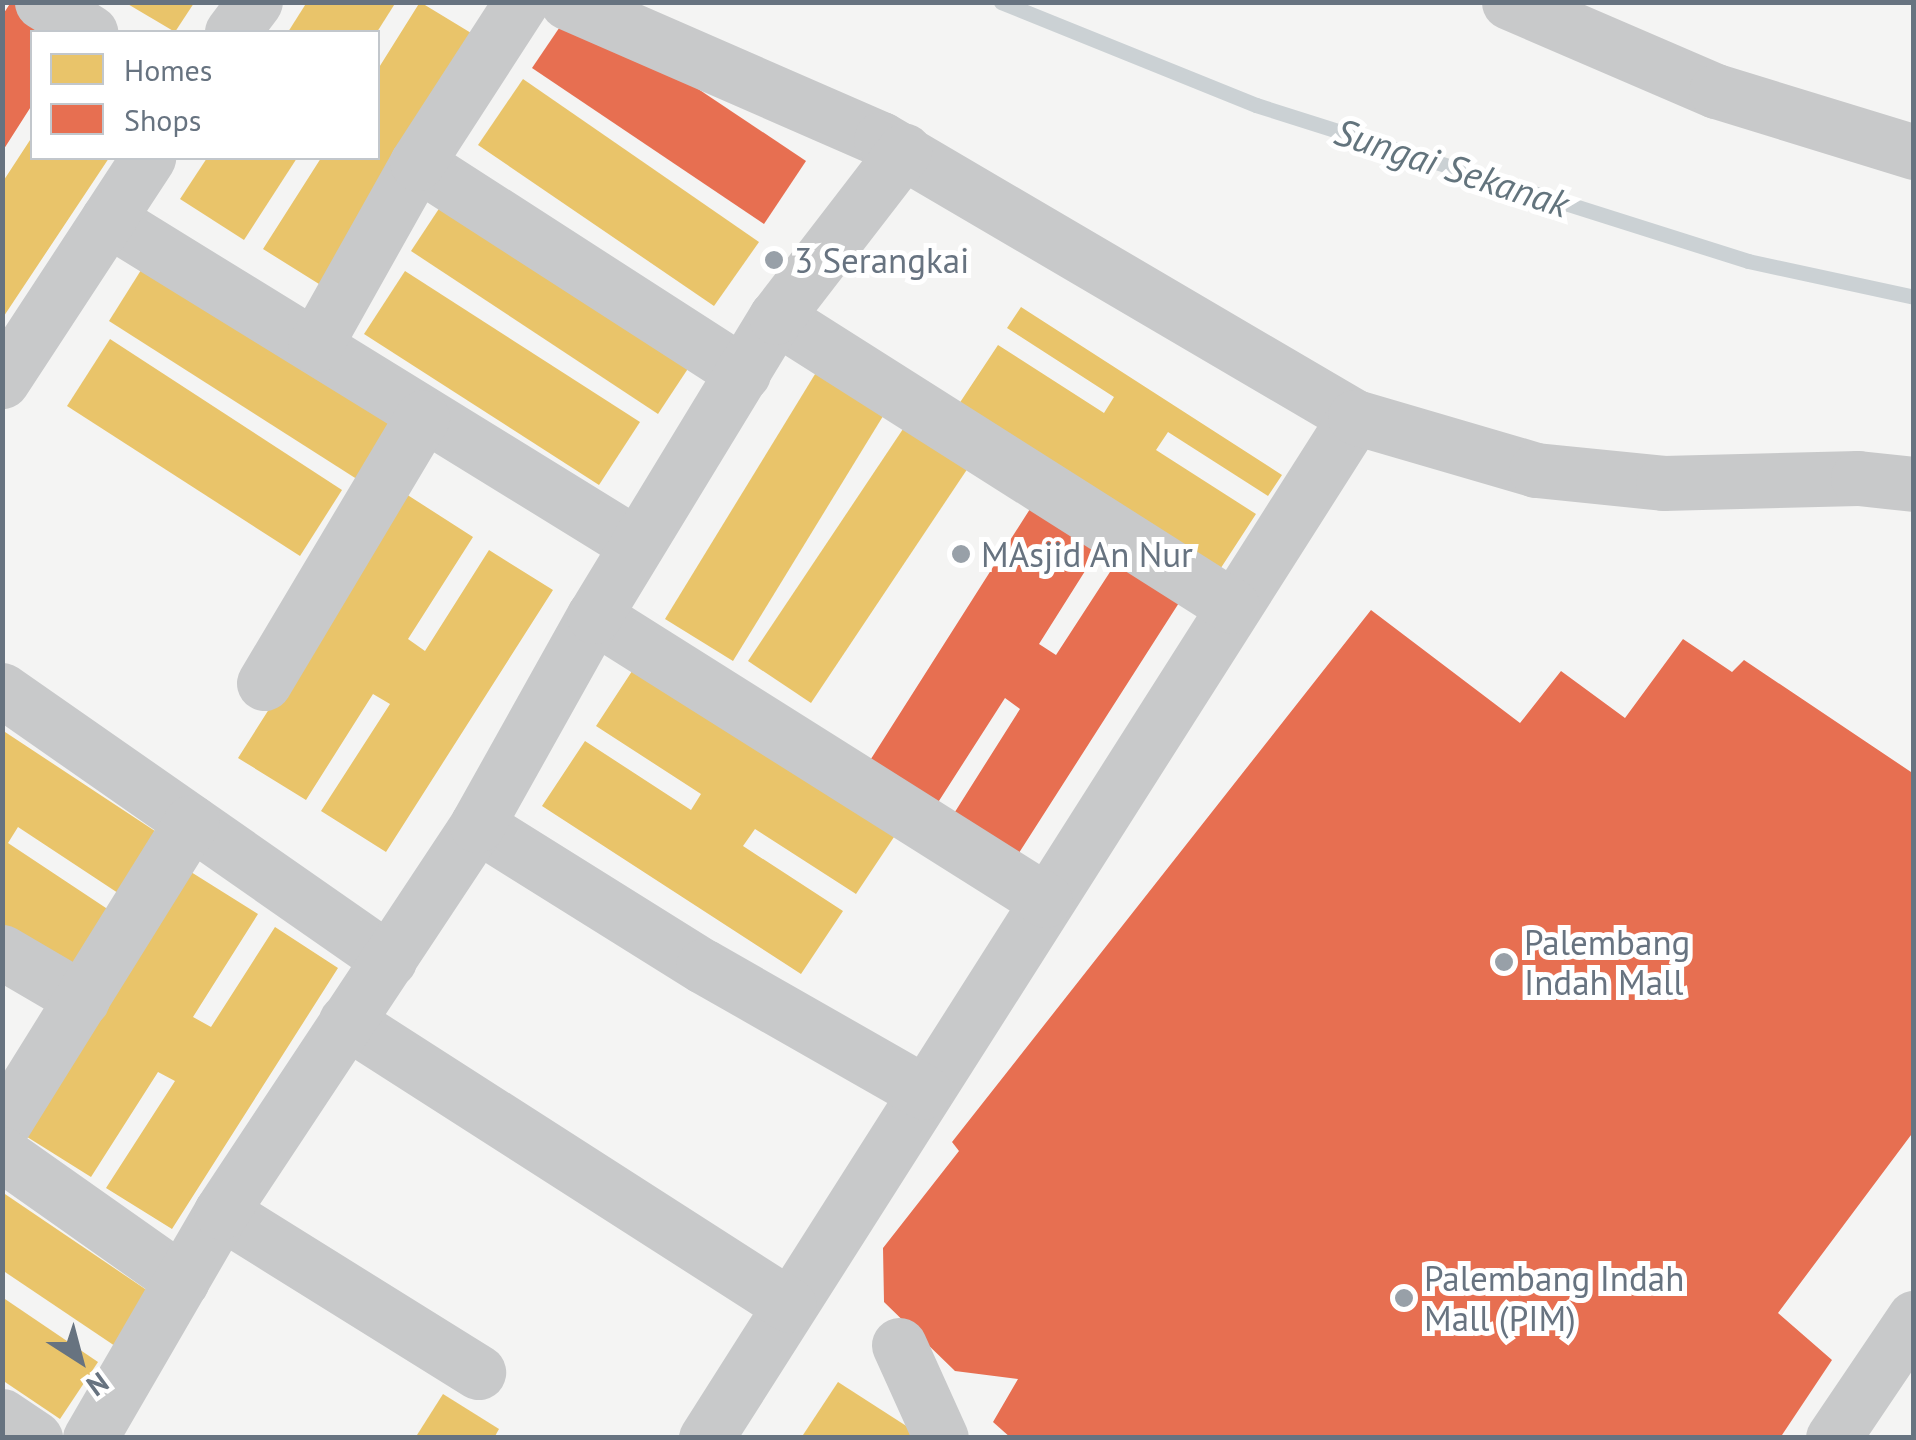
<!DOCTYPE html>
<style>
body{margin:0}
#map{position:relative;width:1916px;height:1440px;overflow:hidden;background:#f4f4f3;font-family:"PT Sans",sans-serif}
div>[style]{position:absolute}
.homes>*{inset:0;background:#e9c46a}
.shops>*{inset:0;background:#e76f51}
.stream>*{height:15px;margin:-7.5px;padding:0 7.5px;transform-origin:7.5px;border-radius:7.5px;background:#cbd1d4}
.minor>*{height:55px;margin:-27.5px;padding:0 27.5px;transform-origin:27.5px;border-radius:27.5px;background:#c8c9ca}
.dots>*{width:28px;height:28px;translate:-50% -50%;box-sizing:border-box;border:5px solid #fff;border-radius:50%}
span{translate:-50% -50%;white-space:nowrap;text-align:center;line-height:1.15;-webkit-text-stroke:10px #fff;paint-order:stroke}
.poi-label{font-size:35px;color:#677380}
.left{translate:0 -50%;text-align:left}
.water-label{font-size:38px;color:#63747d;font-style:italic}
.frame{position:absolute;inset:0;border:5px solid #677380;pointer-events:none}
.legend{position:absolute;left:30px;top:30px;width:350px;height:130px;box-sizing:border-box;background:#fff;border:2px solid #c2c7cc;margin:0;padding:12px 18px;list-style:none;font-size:30px;color:#677380}
.legend li{display:flex;align-items:center;gap:20px;height:50px}
.legend b{width:50px;border:2px solid #c2c7cc}
.north{position:absolute;left:30px;top:1310px;width:100px;height:100px;-webkit-text-stroke:8px #fff;paint-order:stroke;rotate:144deg;font-size:28px;font-weight:700;line-height:40px;text-align:center;color:#677380}
.north::after{content:'';display:block;margin:auto;width:35px;height:45px;background:#677380;clip-path:polygon(50% 0,100% 100%,50% 72%,0 100%)}
</style>
<div id="map">
<div class="homes">
<div style="clip-path:polygon(307px 2px,396px 2px,377px 32px,288px 32px)"></div>
<div style="clip-path:polygon(420px 2px,476px 36px,319px 284px,263px 249px,321px 158px,378px 158px,378px 69px)"></div>
<div style="clip-path:polygon(126px 3px,194px 3px,175px 32px)"></div>
<div style="clip-path:polygon(523px 79px,759px 242px,714px 306px,478px 145px)"></div>
<div style="clip-path:polygon(32px 137px,32px 158px,109px 158px,2px 319px,2px 183px)"></div>
<div style="clip-path:polygon(207px 158px,297px 158px,244px 240px,180px 199px)"></div>
<div style="clip-path:polygon(448px 195px,695px 358px,658px 414px,411px 251px)"></div>
<div style="clip-path:polygon(148px 259px,402px 421px,363px 483px,109px 321px)"></div>
<div style="clip-path:polygon(405px 271px,640px 422px,599px 485px,364px 334px)"></div>
<div style="clip-path:polygon(1021px 307px,1282px 475px,1268px 496px,1168px 432px,1156px 450px,1256px 514px,1215px 577px,955px 410px,998px 345px,1104px 413px,1114px 397px,1007px 328px)"></div>
<div style="clip-path:polygon(110px 339px,342px 490px,300px 556px,67px 406px)"></div>
<div style="clip-path:polygon(820px 366px,888px 408px,733px 661px,665px 619px)"></div>
<div style="clip-path:polygon(911px 417px,974px 459px,811px 703px,748px 661px)"></div>
<div style="clip-path:polygon(406px 494px,473px 537px,408px 639px,425px 651px,489px 550px,553px 590px,386px 852px,321px 811px,390px 704px,373px 694px,306px 800px,238px 758px)"></div>
<div style="clip-path:polygon(640px 659px,900px 828px,856px 894px,755px 829px,743px 846px,843px 911px,801px 974px,542px 806px,585px 741px,691px 810px,701px 794px,596px 726px)"></div>
<div style="clip-path:polygon(2px 730px,161px 835px,121px 895px,18px 827px,8px 843px,112px 912px,70px 976px,2px 931px)"></div>
<div style="clip-path:polygon(191px 872px,258px 914px,193px 1017px,211px 1027px,275px 927px,338px 968px,172px 1229px,106px 1188px,175px 1081px,158px 1072px,91px 1177px,24px 1135px)"></div>
<div style="clip-path:polygon(2px 1192px,151px 1293px,115px 1346px,2px 1270px)"></div>
<div style="clip-path:polygon(2px 1297px,98px 1362px,60px 1419px,2px 1380px)"></div>
<div style="clip-path:polygon(838px 1382px,925px 1438px,801px 1438px)"></div>
<div style="clip-path:polygon(443px 1394px,499px 1429px,494px 1438px,417px 1435px)"></div>
</div>
<div class="shops">
<div style="clip-path:polygon(11px 2px,66px 32px,32px 32px,32px 105px,2px 152px,2px 16px)"></div>
<div style="clip-path:polygon(574px 6px,806px 161px,764px 224px,532px 68px)"></div>
<div style="clip-path:polygon(1037px 498px,1104px 541px,1039px 644px,1056px 655px,1121px 555px,1184px 595px,1017px 856px,953px 815px,1020px 709px,1005px 698px,937px 804px,869px 762px)"></div>
<div style="clip-path:polygon(1371px 610px,1520px 723px,1561px 671px,1625px 718px,1683px 639px,1732px 672px,1744px 660px,1914px 774px,1914px 1131px,1778px 1313px,1832px 1360px,1780px 1438px,1011px 1438px,993px 1422px,1018px 1379px,955px 1371px,884px 1302px,883px 1248px,959px 1151px,952px 1142px)"></div>
</div>
<div class="stream">
<div style="left:1001px;top:2px;width:275px;rotate:22deg"></div>
<div style="left:1256px;top:105px;width:516px;rotate:17.59deg"></div>
<div style="left:1748px;top:261px;width:170px;rotate:12.2deg"></div>
</div>
<div class="minor">
<div style="left:42px;top:2px;width:57px;rotate:32deg"></div>
<div style="left:567px;top:2px;width:343px;rotate:23.6deg"></div>
<div style="left:881px;top:139px;width:550px;rotate:30.39deg"></div>
<div style="left:1355px;top:417px;width:1210px;rotate:122.44deg"></div>
<div style="left:1509px;top:2px;width:225px;rotate:23.3deg"></div>
<div style="left:1716px;top:91px;width:207px;rotate:17.1deg"></div>
<div style="left:232px;top:32px;width:38px;rotate:-53deg"></div>
<div style="left:417px;top:163px;width:388px;rotate:32.8deg"></div>
<div style="left:108px;top:219px;width:621px;rotate:31.64deg"></div>
<div style="left:776px;top:317px;width:540px;rotate:32.37deg"></div>
<div style="left:315px;top:345px;width:209px;rotate:-60.7deg"></div>
<div style="left:417px;top:163px;width:192px;rotate:-57.1deg"></div>
<div style="left:2px;top:381px;width:267px;rotate:-56.8deg"></div>
<div style="left:1355px;top:417px;width:189px;rotate:16.3deg"></div>
<div style="left:1536px;top:470px;width:128px;rotate:5.8deg"></div>
<div style="left:1663px;top:483px;width:195px;rotate:-1.5deg"></div>
<div style="left:1858px;top:478px;width:56px;rotate:6.1deg"></div>
<div style="left:594px;top:616px;width:533px;rotate:32.2deg"></div>
<div style="left:264px;top:683px;width:309px;rotate:-59.2deg"></div>
<div style="left:2px;top:690px;width:472px;rotate:34.9deg"></div>
<div style="left:477px;top:825px;width:266px;rotate:32deg"></div>
<div style="left:703px;top:966px;width:254px;rotate:29.7deg"></div>
<div style="left:2px;top:952px;width:93px;rotate:30.4deg"></div>
<div style="left:346px;top:1021px;width:526px;rotate:32.66deg"></div>
<div style="left:2px;top:1126px;width:358px;rotate:-58.1deg"></div>
<div style="left:2px;top:1154px;width:220px;rotate:35.2deg"></div>
<div style="left:221px;top:1212px;width:303px;rotate:31.9deg"></div>
<div style="left:899px;top:1345px;width:102px;rotate:65.7deg"></div>
<div style="left:2px;top:1416px;width:40px;rotate:34deg"></div>
<div style="left:90px;top:1438px;width:261px;rotate:-59.9deg"></div>
<div style="left:221px;top:1212px;width:464px;rotate:-56.5deg"></div>
<div style="left:477px;top:825px;width:240px;rotate:-60.8deg"></div>
<div style="left:594px;top:616px;width:350px;rotate:-58.7deg"></div>
<div style="left:776px;top:317px;width:210px;rotate:-52.4deg"></div>
<div style="left:1833px;top:1438px;width:145px;rotate:-56deg"></div>
</div>
<div class="dots">
<div style="left:774px;top:260px;background:#98a0a8"></div>
<div style="left:961px;top:554px;background:#98a0a8"></div>
<div style="left:1504px;top:962px;background:#98a0a8"></div>
<div style="left:1404px;top:1298px;background:#98a0a8"></div>
</div>
<div class="poi-label">
<span class="left" style="left:794px;top:260px">3 Serangkai</span>
<span class="left" style="left:981px;top:554px">MAsjid An Nur</span>
<span class="left" style="left:1524px;top:962px">Palembang<br>Indah Mall</span>
<span class="left" style="left:1424px;top:1298px">Palembang Indah<br>Mall (PIM)</span>
</div>
<div class="water-label">
<span style="left:1452px;top:167px;rotate:18deg">Sungai Sekanak</span>
</div>
<div class="frame"></div>
<ul class="legend">
<li><b style="height:28px;background:#e9c46a"></b>Homes</li>
<li><b style="height:28px;background:#e76f51"></b>Shops</li>
</ul>
<div class="north">N</div>
</div>
